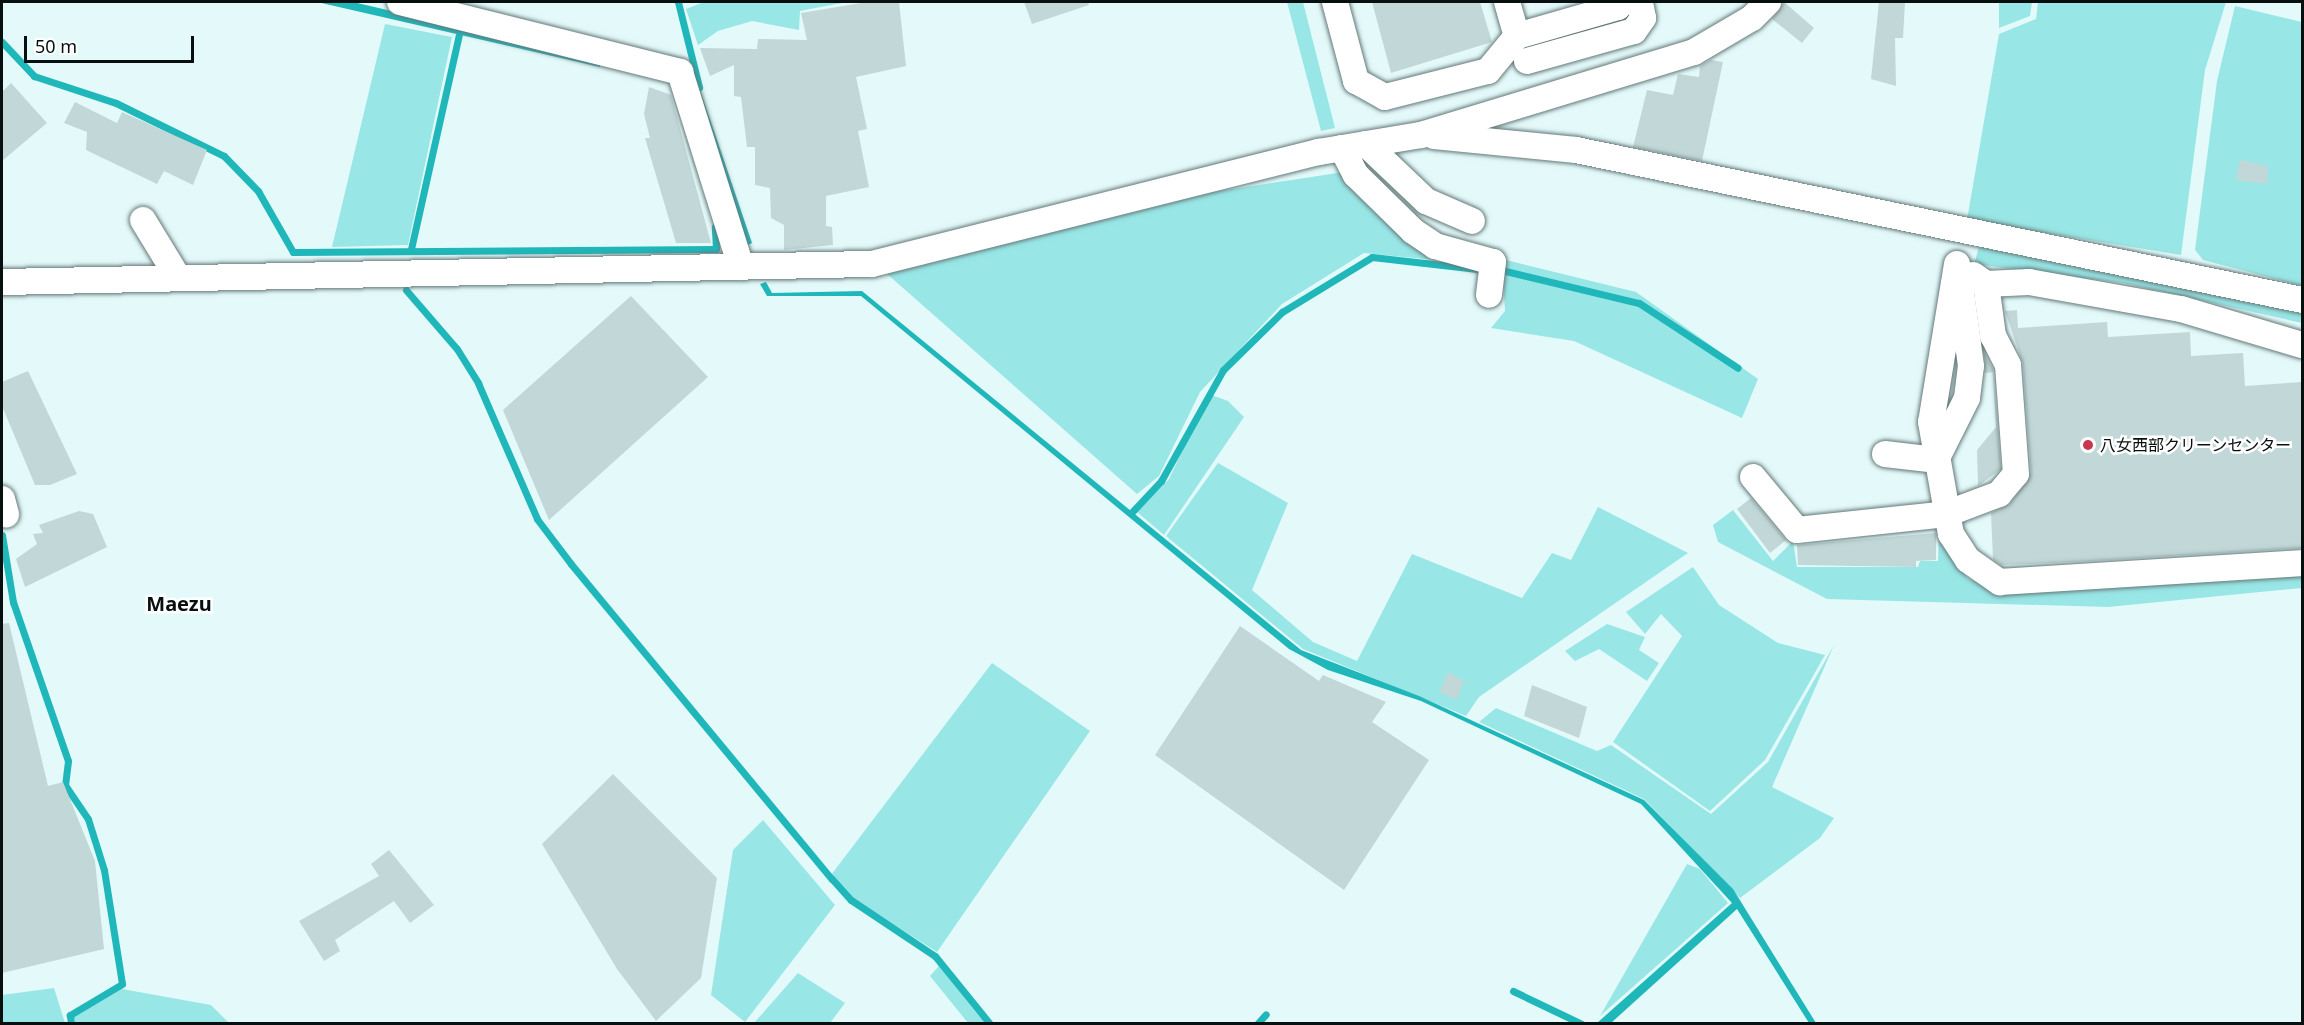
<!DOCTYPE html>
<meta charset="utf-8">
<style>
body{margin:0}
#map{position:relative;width:2304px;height:1025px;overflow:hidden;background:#e4fafa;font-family:"Noto Sans","Noto Sans JP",sans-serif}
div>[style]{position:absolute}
.green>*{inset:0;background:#99e6e6}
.water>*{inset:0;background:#1fb7b9}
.stream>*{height:7px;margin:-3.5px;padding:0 3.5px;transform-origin:3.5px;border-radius:3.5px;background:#1fb7b9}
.building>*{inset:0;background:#c2d7d7}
.roads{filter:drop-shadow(0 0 2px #647878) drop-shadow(0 0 2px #647878)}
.minor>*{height:26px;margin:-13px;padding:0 13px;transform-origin:13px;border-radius:13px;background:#fff}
.dots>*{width:16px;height:16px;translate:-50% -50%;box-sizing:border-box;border:3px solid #fff;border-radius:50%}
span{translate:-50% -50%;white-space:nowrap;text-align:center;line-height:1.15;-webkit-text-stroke:5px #fff;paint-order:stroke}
.poi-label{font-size:16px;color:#080f0f}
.left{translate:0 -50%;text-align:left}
.quarter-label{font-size:20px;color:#080f0f;font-weight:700}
.frame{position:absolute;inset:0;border:3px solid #080f0f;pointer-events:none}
.scale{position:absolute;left:24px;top:36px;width:170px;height:27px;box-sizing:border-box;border:3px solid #080f0f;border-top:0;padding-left:8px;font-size:18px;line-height:21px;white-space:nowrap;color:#080f0f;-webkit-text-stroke:4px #fff;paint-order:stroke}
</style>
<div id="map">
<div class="green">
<div style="clip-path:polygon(704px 2px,847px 2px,800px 11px,799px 30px,752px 21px,718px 31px,698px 45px,686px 9px)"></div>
<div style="clip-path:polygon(1287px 2px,1303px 2px,1335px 128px,1321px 131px)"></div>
<div style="clip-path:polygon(1999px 2px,2032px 2px,2030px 16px,1999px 28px)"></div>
<div style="clip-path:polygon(2038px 2px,2226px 2px,2205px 70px,2181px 255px,1967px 220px,1999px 34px,2036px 19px)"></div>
<div style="clip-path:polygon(2235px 6px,2302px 22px,2302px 286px,2203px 260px,2195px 250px,2217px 81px)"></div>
<div style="clip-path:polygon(385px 24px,452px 37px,408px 245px,332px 247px)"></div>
<div style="clip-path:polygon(1344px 172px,1475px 264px,1364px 253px,1282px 304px,1200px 392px,1159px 476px,1137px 494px,886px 273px,1166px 199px)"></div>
<div style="clip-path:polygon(1979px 247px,2302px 312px,2302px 323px,2123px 283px,1974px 264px)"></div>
<div style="clip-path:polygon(1502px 259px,1636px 292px,1758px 379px,1742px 418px,1574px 341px,1491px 328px,1505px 311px)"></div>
<div style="clip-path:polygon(1209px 394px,1228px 401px,1244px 417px,1164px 535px,1137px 512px,1169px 479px)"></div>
<div style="clip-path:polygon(1218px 463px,1288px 503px,1252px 590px,1313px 642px,1357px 661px,1412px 554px,1522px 598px,1552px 553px,1571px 560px,1598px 507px,1688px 553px,1479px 697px,1466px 716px,1303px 649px,1166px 536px)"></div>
<div style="clip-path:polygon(1733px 510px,1773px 561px,1793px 541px,1797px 567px,1918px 567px,1920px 561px,1938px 561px,1939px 532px,1967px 578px,1989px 589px,2302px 574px,2302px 588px,2108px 607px,1827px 599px,1718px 542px,1713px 525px)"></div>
<div style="clip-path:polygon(1693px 567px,1719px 605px,1778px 643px,1825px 655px,1765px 760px,1710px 811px,1613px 742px,1682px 636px,1661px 614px,1645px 634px,1626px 612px)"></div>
<div style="clip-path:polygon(1607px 624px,1645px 637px,1639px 650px,1659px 663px,1647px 681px,1599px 649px,1575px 661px,1565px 651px)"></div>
<div style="clip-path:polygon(1834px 645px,1772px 787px,1834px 818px,1820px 838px,1740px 898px,1644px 799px,1479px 722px,1496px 708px,1597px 751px,1611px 745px,1711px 814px,1768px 762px)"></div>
<div style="clip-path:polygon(992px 663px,1090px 731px,937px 952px,853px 899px,831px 875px)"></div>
<div style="clip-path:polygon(763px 820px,835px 905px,745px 1022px,711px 995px,733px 850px)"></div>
<div style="clip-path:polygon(1687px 864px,1700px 869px,1728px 903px,1600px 1016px)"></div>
<div style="clip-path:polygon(939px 966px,978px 1015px,988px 1023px,968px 1023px,930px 976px)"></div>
<div style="clip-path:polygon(798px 973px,845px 1003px,830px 1023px,754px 1023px)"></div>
<div style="clip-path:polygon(54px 988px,65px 1023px,2px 1023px,2px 995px)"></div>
<div style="clip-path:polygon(122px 989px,211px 1005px,229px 1023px,74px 1023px,73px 1018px)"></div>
</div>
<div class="water">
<div style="clip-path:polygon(317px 2px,353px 2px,601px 60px,600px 67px)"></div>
<div style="clip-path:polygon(699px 87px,752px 243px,746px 246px,697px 90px)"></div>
<div style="clip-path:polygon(766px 282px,772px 293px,862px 291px,1301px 650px,1419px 696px,1644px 800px,1733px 889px,1816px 1023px,1809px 1023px,1737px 909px,1611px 1023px,1597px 1023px,1732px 903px,1641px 804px,1421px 701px,1328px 670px,1289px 649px,861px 296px,767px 296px,760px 284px)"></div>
</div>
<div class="stream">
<div style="left:678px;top:2px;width:88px;rotate:76.1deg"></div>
<div style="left:2px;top:42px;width:47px;rotate:46.7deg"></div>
<div style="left:34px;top:76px;width:86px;rotate:18.2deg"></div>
<div style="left:116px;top:103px;width:120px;rotate:26.1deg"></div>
<div style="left:224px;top:156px;width:49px;rotate:45.8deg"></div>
<div style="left:258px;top:191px;width:70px;rotate:60.2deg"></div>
<div style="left:293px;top:252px;width:423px;rotate:-0.4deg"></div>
<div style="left:716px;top:249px;width:22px;rotate:-93deg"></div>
<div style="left:411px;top:249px;width:219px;rotate:-77.4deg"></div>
<div style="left:1497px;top:269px;width:146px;rotate:13.5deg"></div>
<div style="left:1639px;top:303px;width:118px;rotate:33.3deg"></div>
<div style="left:406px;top:290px;width:78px;rotate:49.2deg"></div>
<div style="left:457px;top:349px;width:40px;rotate:58deg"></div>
<div style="left:478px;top:383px;width:148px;rotate:66.5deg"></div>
<div style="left:537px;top:519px;width:56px;rotate:52.9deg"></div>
<div style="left:571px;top:564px;width:409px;rotate:50.4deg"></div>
<div style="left:832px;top:879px;width:28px;rotate:48deg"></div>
<div style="left:851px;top:900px;width:101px;rotate:33.7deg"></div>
<div style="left:935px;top:956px;width:87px;rotate:51deg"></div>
<div style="left:1131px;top:513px;width:44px;rotate:-46.8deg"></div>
<div style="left:1161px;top:481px;width:127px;rotate:-60.8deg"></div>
<div style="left:1223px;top:370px;width:83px;rotate:-44.5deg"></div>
<div style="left:1282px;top:312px;width:105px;rotate:-31.4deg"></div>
<div style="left:1372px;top:257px;width:106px;rotate:6.5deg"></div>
<div style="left:2px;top:535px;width:68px;rotate:80.7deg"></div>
<div style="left:13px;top:602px;width:168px;rotate:70.9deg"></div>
<div style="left:68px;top:761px;width:24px;rotate:97deg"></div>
<div style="left:65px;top:785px;width:41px;rotate:55.9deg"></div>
<div style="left:88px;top:819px;width:53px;rotate:72.6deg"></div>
<div style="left:104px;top:870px;width:115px;rotate:81deg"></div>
<div style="left:122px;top:984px;width:61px;rotate:149.2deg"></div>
<div style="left:70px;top:1015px;width:9px;rotate:84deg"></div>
<div style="left:1513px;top:991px;width:76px;rotate:25.6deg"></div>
<div style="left:1257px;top:1024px;width:13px;rotate:-48deg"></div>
</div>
<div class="building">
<div style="clip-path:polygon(867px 2px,899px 2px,906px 66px,856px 77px,867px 129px,858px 131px,869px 187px,826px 196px,826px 226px,832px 227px,833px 245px,784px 250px,784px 225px,771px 218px,770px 188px,755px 185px,755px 147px,747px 147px,741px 97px,734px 96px,734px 65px,710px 76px,700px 48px,757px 49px,758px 39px,807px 40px,801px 13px)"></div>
<div style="clip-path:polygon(1024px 2px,1088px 2px,1089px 5px,1032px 24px)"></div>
<div style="clip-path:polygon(1372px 2px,1480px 2px,1492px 42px,1391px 73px)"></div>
<div style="clip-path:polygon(1784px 2px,1814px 28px,1802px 43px,1772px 19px)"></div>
<div style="clip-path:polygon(1879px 2px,1905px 2px,1903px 38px,1895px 38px,1896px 86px,1871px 79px)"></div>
<div style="clip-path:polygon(1711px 60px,1723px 62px,1702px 161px,1633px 147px,1647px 90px,1673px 95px,1678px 74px,1699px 77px,1700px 66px)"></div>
<div style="clip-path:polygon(11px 83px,47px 123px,2px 161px,2px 92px)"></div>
<div style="clip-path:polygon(649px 87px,671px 95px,711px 243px,676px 243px,645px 138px,650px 138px,644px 114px)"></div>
<div style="clip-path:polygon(75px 102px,117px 123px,122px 112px,207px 150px,193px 185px,164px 171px,157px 184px,86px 150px,87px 132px,64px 123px)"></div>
<div style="clip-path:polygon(2240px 160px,2268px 166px,2267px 184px,2236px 180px)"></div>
<div style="clip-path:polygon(631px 296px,708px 377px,549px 520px,503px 410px)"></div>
<div style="clip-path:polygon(2017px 310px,2018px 328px,2107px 322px,2108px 337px,2190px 332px,2191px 356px,2243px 353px,2245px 386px,2302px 382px,2302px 548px,2074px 562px,2001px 565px,1993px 559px,1991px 513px,2010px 504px,2031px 473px,2023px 364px,2005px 311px)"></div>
<div style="clip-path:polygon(1984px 352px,1993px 369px,2001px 469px,1978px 486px,1977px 450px,1996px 427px,1993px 372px,1985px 373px)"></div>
<div style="clip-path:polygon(28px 371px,77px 474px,50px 485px,35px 485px,2px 406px,2px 382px)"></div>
<div style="clip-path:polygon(1751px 498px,1786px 540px,1770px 553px,1737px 509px)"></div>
<div style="clip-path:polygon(79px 511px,93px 514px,107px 547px,25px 587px,16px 559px,37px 544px,33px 534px,43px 533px,39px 525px)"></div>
<div style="clip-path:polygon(1936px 533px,1936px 560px,1916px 561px,1916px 567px,1798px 565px,1797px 545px)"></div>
<div style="clip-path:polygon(9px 623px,48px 786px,63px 782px,95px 861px,104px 949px,2px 973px,2px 624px)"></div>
<div style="clip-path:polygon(1240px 626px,1319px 681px,1323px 675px,1386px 702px,1372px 722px,1429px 760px,1344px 890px,1155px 755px)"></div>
<div style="clip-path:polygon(1448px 672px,1464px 681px,1457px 700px,1440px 692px)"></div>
<div style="clip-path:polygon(1532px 685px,1587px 707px,1579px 738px,1524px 716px)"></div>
<div style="clip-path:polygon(613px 774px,717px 878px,701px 978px,656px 1021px,617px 969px,542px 844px)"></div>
<div style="clip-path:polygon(389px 850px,434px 905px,410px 923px,394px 901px,335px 940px,340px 951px,324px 961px,299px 921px,379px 876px,371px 864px)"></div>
</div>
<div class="roads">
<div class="minor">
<div style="left:400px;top:2px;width:289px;rotate:14deg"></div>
<div style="left:680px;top:72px;width:204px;rotate:72.6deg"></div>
<div style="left:1335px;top:2px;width:82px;rotate:75.1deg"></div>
<div style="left:1356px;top:81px;width:33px;rotate:29deg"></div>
<div style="left:1385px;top:97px;width:106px;rotate:-14.2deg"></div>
<div style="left:1488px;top:71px;width:45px;rotate:-50.4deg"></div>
<div style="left:1517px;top:36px;width:105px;rotate:-16deg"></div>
<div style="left:1618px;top:7px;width:5px;rotate:-68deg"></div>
<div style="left:1507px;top:2px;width:35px;rotate:74deg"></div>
<div style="left:1527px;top:61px;width:111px;rotate:-15.7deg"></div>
<div style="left:1634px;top:31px;width:16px;rotate:-55deg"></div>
<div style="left:1643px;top:18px;width:16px;rotate:-101deg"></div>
<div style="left:1434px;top:136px;width:143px;rotate:5.6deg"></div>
<div style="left:1576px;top:150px;width:741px;rotate:11.67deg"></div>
<div style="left:1366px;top:144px;width:83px;rotate:43.5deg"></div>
<div style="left:1426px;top:201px;width:50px;rotate:23.5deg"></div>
<div style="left:1342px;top:148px;width:30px;rotate:63deg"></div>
<div style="left:1356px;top:175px;width:80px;rotate:44.5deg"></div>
<div style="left:1413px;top:231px;width:27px;rotate:34deg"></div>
<div style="left:1435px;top:246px;width:60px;rotate:15.4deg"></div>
<div style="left:1493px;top:262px;width:33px;rotate:97deg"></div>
<div style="left:143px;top:220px;width:66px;rotate:58.7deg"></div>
<div style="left:1957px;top:264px;width:160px;rotate:99.3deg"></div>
<div style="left:1931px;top:422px;width:114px;rotate:79.9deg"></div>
<div style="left:1951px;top:534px;width:31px;rotate:57deg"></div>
<div style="left:1968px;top:560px;width:39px;rotate:35deg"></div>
<div style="left:2000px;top:582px;width:303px;rotate:-3.6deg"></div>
<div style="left:1973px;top:275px;width:16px;rotate:35deg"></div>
<div style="left:1986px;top:284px;width:43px;rotate:-2.7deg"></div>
<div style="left:2029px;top:282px;width:154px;rotate:10.1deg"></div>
<div style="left:2181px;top:309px;width:126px;rotate:16.6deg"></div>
<div style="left:2px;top:282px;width:870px;rotate:-1.19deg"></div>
<div style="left:872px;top:264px;width:461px;rotate:-14.1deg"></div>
<div style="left:1319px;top:152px;width:103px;rotate:-9.5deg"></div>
<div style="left:1421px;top:135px;width:285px;rotate:-16.9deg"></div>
<div style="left:1694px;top:52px;width:67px;rotate:-30.4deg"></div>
<div style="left:1752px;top:18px;width:23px;rotate:-45deg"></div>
<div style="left:1885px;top:454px;width:51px;rotate:6.7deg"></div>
<div style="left:1936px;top:460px;width:69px;rotate:-63.4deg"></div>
<div style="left:1967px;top:398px;width:32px;rotate:-83deg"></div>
<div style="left:1971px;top:366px;width:97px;rotate:-97.7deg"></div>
<div style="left:1753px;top:477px;width:69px;rotate:50.3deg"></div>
<div style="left:1797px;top:530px;width:150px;rotate:-6.1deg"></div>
<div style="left:1946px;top:514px;width:57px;rotate:-20.7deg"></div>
<div style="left:1999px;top:494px;width:26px;rotate:-50deg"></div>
<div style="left:2016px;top:474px;width:109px;rotate:-94.2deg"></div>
<div style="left:2008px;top:365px;width:33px;rotate:-117deg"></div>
<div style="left:1993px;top:336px;width:52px;rotate:-97.7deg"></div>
<div style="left:2px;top:499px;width:16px;rotate:75deg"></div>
</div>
</div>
<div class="dots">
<div style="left:2088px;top:445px;background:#c7374e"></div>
</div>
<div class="poi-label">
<span class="left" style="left:2100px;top:445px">八女西部クリーンセンター</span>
</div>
<div class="quarter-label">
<span style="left:179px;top:603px">Maezu</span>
</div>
<div class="frame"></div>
<div class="scale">50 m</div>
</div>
